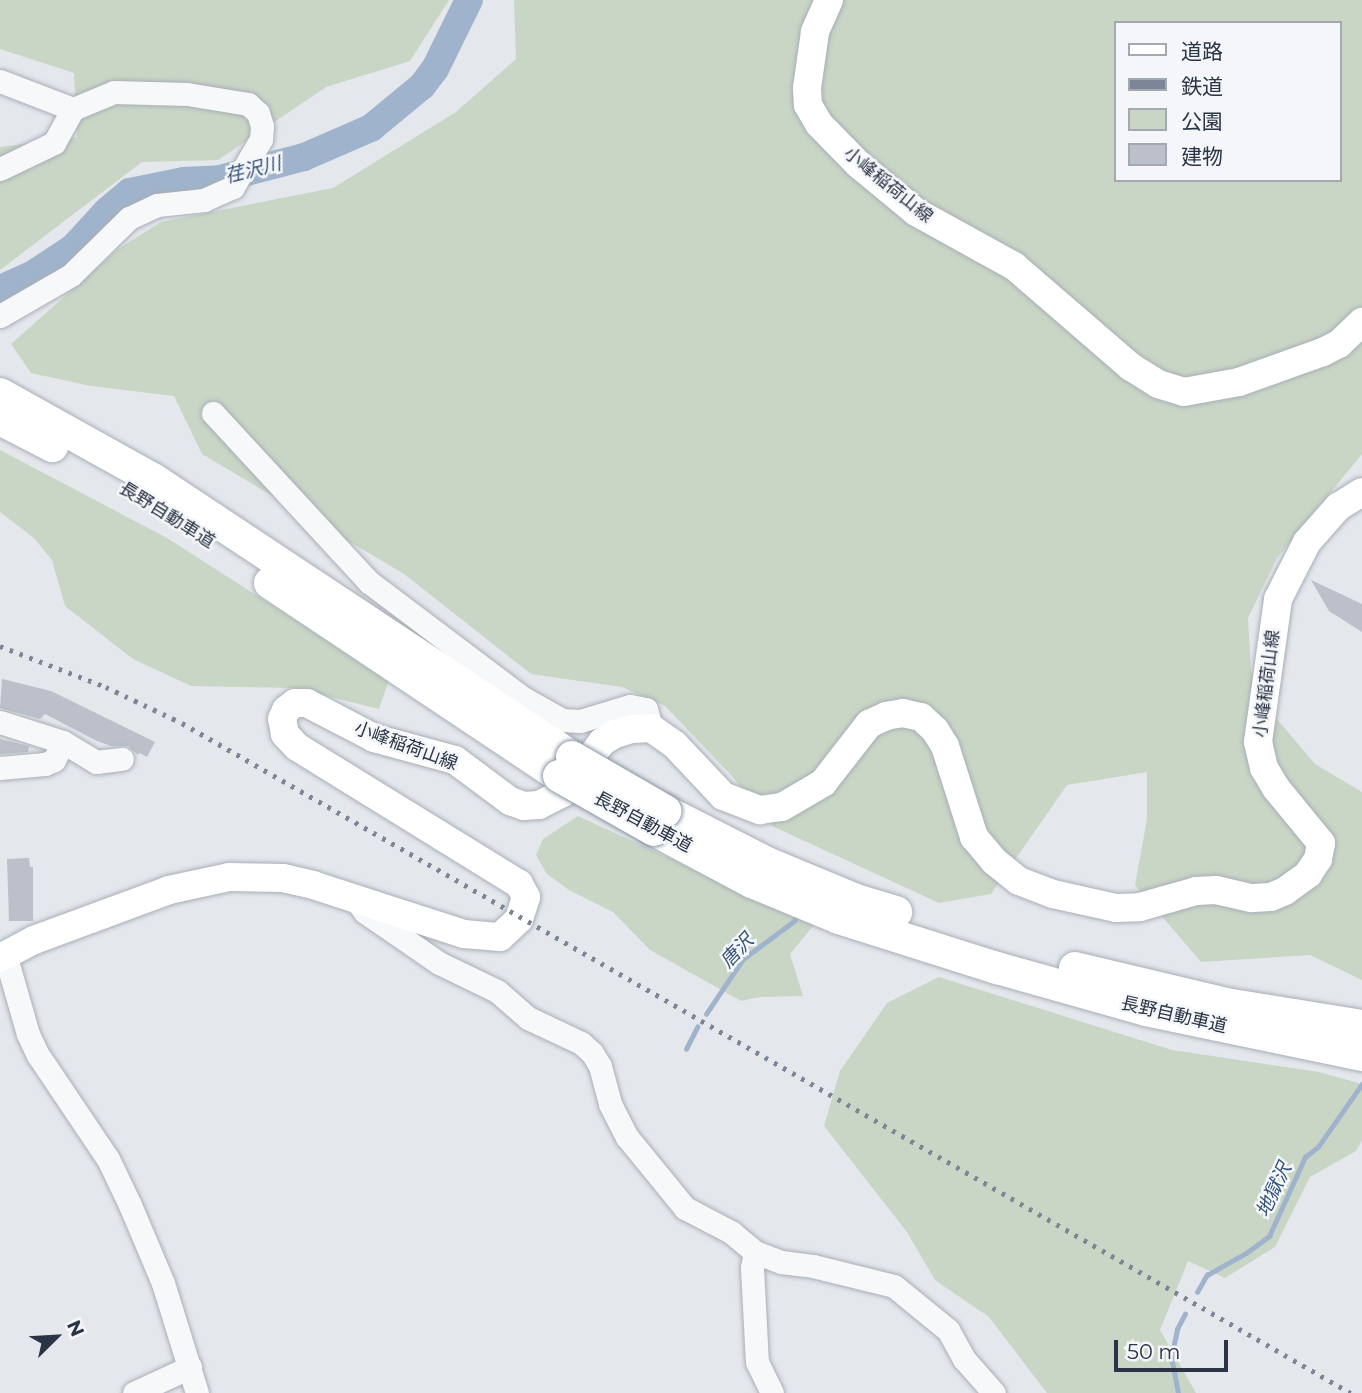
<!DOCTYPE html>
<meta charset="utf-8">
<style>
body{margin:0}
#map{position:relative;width:1362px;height:1393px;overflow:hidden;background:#e4e7ec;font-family:Montserrat,"Noto Sans JP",sans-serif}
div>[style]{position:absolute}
.green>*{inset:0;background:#c9d6c5}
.stream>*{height:4.5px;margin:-2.25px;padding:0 2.25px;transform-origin:2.25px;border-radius:2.25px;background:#9fb4cc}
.river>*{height:28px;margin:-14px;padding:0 14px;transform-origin:14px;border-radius:14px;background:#9fb4cc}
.building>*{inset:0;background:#bbc0ca}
.roads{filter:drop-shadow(0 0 2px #a9aeb7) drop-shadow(0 0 2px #a9aeb7)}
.minor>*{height:23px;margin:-11.5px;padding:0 11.5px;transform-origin:11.5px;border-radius:11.5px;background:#f7f8fa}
.major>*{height:28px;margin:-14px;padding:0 14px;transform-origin:14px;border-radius:14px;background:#fff}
.highway>*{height:32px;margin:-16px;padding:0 16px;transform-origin:16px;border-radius:16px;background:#fff}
.rail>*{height:4.5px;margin-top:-2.25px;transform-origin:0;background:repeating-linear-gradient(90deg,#7d8696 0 3.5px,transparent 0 10.5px)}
.bridges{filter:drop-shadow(0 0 2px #8b94a3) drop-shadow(0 0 2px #8b94a3)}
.highway-bridge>*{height:32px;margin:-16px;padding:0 16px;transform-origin:16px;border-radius:16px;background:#fff}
span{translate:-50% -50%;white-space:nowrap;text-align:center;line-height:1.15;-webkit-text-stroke:5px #f4f6f9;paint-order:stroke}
.street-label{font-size:18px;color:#2b3445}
.water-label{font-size:19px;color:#34527a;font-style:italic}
.legend{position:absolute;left:1114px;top:21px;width:228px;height:161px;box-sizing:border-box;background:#f4f6f9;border:2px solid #a4a8b1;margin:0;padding:9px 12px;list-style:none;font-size:21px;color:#2b3445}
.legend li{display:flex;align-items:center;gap:14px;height:35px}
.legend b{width:35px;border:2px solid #a4a8b1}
.north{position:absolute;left:21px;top:1302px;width:70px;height:70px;-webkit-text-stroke:5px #f4f6f9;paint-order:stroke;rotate:66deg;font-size:19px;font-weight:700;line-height:28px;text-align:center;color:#2b3445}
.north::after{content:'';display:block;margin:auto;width:24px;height:32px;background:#2b3445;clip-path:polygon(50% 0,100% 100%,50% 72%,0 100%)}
.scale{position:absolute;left:1114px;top:1340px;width:114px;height:32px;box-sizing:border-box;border:4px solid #2b3445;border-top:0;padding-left:9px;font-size:21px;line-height:24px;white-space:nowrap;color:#2b3445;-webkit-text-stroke:5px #f4f6f9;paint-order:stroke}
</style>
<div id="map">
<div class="green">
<div style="clip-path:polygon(0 0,449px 0,410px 61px,326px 87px,218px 160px,142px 162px,0 270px,0 147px,77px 137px,74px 73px,0 49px)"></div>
<div style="clip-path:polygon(evenodd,514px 0,1362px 0,1362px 454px,1277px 558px,1248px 618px,1251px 671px,1276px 718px,1315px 764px,1362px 792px,1362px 980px,1310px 955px,1201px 962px,1135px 885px,1147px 819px,1147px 772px,1067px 785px,991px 894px,939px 903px,772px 826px,731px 775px,665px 706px,622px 687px,531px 674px,404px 574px,202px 454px,174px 396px,91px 386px,31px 373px,11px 344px,118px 249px,161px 222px,333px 188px,456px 112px,516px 59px,514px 0,1115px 23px,1339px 23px,1339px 180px,1115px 180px,1115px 23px)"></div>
<div style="clip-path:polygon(0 450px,167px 538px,389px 680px,379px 709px,295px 688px,191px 686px,133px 659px,65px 606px,52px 560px,34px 538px,0 512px)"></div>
<div style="clip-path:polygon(578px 816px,814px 925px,790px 954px,803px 996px,760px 997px,741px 1001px,650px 950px,613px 912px,569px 890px,547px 874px,536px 855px,543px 839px)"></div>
<div style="clip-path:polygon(939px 977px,1172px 1050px,1319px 1072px,1362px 1084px,1362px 1140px,1356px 1151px,1310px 1177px,1275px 1247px,1225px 1278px,1188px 1261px,1160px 1330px,1196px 1393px,1047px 1393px,989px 1317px,935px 1280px,907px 1232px,824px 1126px,840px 1071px,887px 1003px)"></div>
</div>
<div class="stream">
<div style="left:706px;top:1014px;width:66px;rotate:-56.1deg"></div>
<div style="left:743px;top:959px;width:64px;rotate:-36.7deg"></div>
<div style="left:794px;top:921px;width:7px;rotate:-63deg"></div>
<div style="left:686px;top:1049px;width:25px;rotate:-63deg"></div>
<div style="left:1197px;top:1292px;width:20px;rotate:-60deg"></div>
<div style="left:1207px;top:1275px;width:45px;rotate:-29.4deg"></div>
<div style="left:1246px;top:1253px;width:29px;rotate:-36deg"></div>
<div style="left:1269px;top:1236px;width:87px;rotate:-65.5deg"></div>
<div style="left:1305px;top:1157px;width:16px;rotate:-38deg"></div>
<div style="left:1318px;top:1147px;width:77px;rotate:-55.1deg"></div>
<div style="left:1178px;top:1393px;width:36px;rotate:-101deg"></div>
<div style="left:1171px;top:1358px;width:30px;rotate:-78deg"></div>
<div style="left:1177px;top:1329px;width:17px;rotate:-62deg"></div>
</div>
<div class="river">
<div style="left:0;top:289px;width:35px;rotate:-24deg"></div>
<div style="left:32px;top:275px;width:49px;rotate:-33.4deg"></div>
<div style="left:73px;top:248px;width:50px;rotate:-47.4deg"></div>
<div style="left:107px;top:211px;width:30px;rotate:-40deg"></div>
<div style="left:130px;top:192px;width:55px;rotate:-11.5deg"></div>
<div style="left:184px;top:181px;width:36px;rotate:-3deg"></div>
<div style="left:220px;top:179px;width:87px;rotate:-14.7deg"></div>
<div style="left:304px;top:157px;width:73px;rotate:-23.4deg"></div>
<div style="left:371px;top:128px;width:66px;rotate:-39.5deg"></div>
<div style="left:422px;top:86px;width:21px;rotate:-53deg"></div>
<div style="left:435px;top:69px;width:77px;rotate:-63.8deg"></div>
</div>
<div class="building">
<div style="clip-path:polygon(1311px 580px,1362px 604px,1362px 632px,1329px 611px)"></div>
<div style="clip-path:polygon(2px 679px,51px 691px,155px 742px,147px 757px,139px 753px,138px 755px,128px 746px,111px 746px,97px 741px,45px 714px,40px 719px,0 708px)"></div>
<div style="clip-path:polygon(0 739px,29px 746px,28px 752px,0 754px)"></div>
<div style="clip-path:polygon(29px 858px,30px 867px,33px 867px,33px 921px,9px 921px,7px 859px)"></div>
</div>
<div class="roads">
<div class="minor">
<div style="left:0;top:81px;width:78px;rotate:21deg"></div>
<div style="left:0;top:169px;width:60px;rotate:-25.7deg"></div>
<div style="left:54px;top:143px;width:39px;rotate:-61deg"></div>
<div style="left:73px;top:109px;width:44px;rotate:-22.5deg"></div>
<div style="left:114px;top:92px;width:73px;rotate:1.6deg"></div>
<div style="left:187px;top:94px;width:62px;rotate:9.3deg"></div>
<div style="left:248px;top:104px;width:13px;rotate:42deg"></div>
<div style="left:258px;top:113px;width:14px;rotate:73deg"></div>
<div style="left:262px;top:126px;width:13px;rotate:94deg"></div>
<div style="left:261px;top:139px;width:56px;rotate:120.3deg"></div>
<div style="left:233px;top:187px;width:32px;rotate:156deg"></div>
<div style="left:204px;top:200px;width:47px;rotate:173.9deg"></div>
<div style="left:157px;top:205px;width:31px;rotate:155deg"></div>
<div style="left:129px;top:218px;width:81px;rotate:135.5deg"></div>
<div style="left:71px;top:275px;width:82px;rotate:150deg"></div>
<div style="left:213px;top:413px;width:230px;rotate:47.3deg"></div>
<div style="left:369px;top:582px;width:193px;rotate:37deg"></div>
<div style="left:523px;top:698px;width:45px;rotate:29.4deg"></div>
<div style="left:562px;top:720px;width:18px;rotate:3deg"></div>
<div style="left:580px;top:721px;width:52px;rotate:-16.7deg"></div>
<div style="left:630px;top:706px;width:16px;rotate:11deg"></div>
<div style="left:646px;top:709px;width:20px;rotate:75deg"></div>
<div style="left:0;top:722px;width:66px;rotate:17.6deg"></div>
<div style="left:0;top:768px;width:45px;rotate:-5.1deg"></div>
<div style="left:45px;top:764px;width:10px;rotate:-24deg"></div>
<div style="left:54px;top:760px;width:20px;rotate:-63deg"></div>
<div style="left:63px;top:742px;width:39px;rotate:31deg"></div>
<div style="left:96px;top:762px;width:26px;rotate:-7deg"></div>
<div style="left:359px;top:904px;width:10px;rotate:53deg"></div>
<div style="left:365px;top:912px;width:90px;rotate:34.6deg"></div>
<div style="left:439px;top:963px;width:64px;rotate:25.8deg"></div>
<div style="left:497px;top:991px;width:41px;rotate:41.1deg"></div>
<div style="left:528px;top:1018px;width:59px;rotate:25.3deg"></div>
<div style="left:581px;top:1043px;width:15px;rotate:42deg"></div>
<div style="left:592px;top:1053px;width:15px;rotate:58deg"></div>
<div style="left:600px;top:1066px;width:39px;rotate:75deg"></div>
<div style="left:610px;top:1104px;width:37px;rotate:63deg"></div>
<div style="left:627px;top:1137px;width:92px;rotate:50.8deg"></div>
<div style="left:685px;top:1208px;width:52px;rotate:27.6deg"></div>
<div style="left:731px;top:1232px;width:31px;rotate:40deg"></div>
<div style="left:755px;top:1252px;width:28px;rotate:21deg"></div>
<div style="left:781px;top:1262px;width:32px;rotate:7deg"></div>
<div style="left:813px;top:1266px;width:83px;rotate:13.9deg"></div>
<div style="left:894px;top:1286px;width:70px;rotate:39.2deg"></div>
<div style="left:948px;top:1330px;width:33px;rotate:61deg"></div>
<div style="left:964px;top:1359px;width:45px;rotate:48.6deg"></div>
<div style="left:5px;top:954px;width:83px;rotate:74deg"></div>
<div style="left:28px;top:1034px;width:23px;rotate:65deg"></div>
<div style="left:38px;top:1055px;width:125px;rotate:56.1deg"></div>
<div style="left:108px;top:1159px;width:51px;rotate:64.4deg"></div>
<div style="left:130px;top:1205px;width:85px;rotate:67.1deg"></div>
<div style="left:163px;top:1283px;width:115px;rotate:72.8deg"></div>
<div style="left:755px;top:1252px;width:16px;rotate:101deg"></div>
<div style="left:752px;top:1268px;width:94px;rotate:87deg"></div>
<div style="left:757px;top:1362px;width:34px;rotate:64deg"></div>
<div style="left:134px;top:1393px;width:62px;rotate:-24.9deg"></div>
</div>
<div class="major">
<div style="left:829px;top:0;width:35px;rotate:114deg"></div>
<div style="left:815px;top:32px;width:57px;rotate:98.1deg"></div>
<div style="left:807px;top:88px;width:17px;rotate:87deg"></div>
<div style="left:808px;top:105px;width:22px;rotate:60deg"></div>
<div style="left:819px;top:124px;width:56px;rotate:45.7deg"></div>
<div style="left:858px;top:164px;width:75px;rotate:39.6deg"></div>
<div style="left:916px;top:212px;width:112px;rotate:28.9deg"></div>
<div style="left:1014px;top:266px;width:155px;rotate:40.8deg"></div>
<div style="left:1131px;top:367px;width:32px;rotate:32deg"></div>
<div style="left:1158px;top:384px;width:27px;rotate:17deg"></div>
<div style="left:1184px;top:392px;width:56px;rotate:-10.3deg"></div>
<div style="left:1239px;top:382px;width:89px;rotate:-19.7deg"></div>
<div style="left:1323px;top:352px;width:18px;rotate:-27deg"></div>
<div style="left:1339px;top:344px;width:32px;rotate:-44deg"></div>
<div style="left:0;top:958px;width:38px;rotate:-28deg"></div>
<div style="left:34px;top:940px;width:144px;rotate:-20.3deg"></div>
<div style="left:169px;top:890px;width:61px;rotate:-12.2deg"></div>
<div style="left:229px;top:877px;width:54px;rotate:1.1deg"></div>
<div style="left:283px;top:878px;width:31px;rotate:13deg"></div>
<div style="left:313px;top:885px;width:159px;rotate:18deg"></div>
<div style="left:464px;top:934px;width:36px;rotate:5deg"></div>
<div style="left:500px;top:937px;width:26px;rotate:-43deg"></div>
<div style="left:519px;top:919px;width:23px;rotate:-72deg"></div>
<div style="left:526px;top:897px;width:15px;rotate:-118deg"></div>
<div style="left:519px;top:884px;width:261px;rotate:-148.3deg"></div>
<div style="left:297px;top:747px;width:18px;rotate:-133deg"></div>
<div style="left:285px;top:734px;width:15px;rotate:-101deg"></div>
<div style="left:282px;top:719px;width:10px;rotate:-66deg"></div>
<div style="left:286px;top:710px;width:11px;rotate:-38deg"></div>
<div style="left:295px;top:703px;width:12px"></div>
<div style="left:307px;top:703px;width:76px;rotate:27.6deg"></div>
<div style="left:374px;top:738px;width:84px;rotate:15.2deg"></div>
<div style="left:455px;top:760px;width:69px;rotate:36.7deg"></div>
<div style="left:510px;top:801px;width:15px;rotate:20deg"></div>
<div style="left:524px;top:806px;width:15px;rotate:-4deg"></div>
<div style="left:539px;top:805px;width:27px;rotate:-27deg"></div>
<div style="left:563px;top:793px;width:64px;rotate:-52.6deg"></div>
<div style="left:602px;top:742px;width:15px;rotate:-32deg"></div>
<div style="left:615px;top:734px;width:17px;rotate:-17deg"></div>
<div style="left:631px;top:729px;width:20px;rotate:-3deg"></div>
<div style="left:651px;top:728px;width:29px;rotate:35deg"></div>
<div style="left:675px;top:745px;width:70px;rotate:46.7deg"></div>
<div style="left:723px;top:796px;width:40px;rotate:21deg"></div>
<div style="left:760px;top:810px;width:22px;rotate:-8deg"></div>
<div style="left:782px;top:807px;width:48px;rotate:-30.3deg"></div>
<div style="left:823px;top:783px;width:75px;rotate:-52.1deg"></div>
<div style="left:869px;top:724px;width:19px;rotate:-25deg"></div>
<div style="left:886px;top:716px;width:17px;rotate:-10deg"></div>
<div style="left:903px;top:713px;width:18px;rotate:13deg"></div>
<div style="left:921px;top:717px;width:19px;rotate:43deg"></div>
<div style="left:935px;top:730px;width:19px;rotate:58deg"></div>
<div style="left:945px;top:746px;width:96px;rotate:72.3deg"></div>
<div style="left:974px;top:837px;width:31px;rotate:50deg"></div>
<div style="left:994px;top:861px;width:32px;rotate:39deg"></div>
<div style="left:1019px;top:881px;width:36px;rotate:21deg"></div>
<div style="left:1053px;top:894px;width:65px;rotate:12.5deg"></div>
<div style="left:1116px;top:908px;width:24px;rotate:-2deg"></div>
<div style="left:1140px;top:907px;width:58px;rotate:-15.9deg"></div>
<div style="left:1196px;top:891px;width:20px;rotate:-3deg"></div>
<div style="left:1216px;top:890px;width:37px;rotate:13deg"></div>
<div style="left:1252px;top:898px;width:19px;rotate:-3deg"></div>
<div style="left:1271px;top:897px;width:15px;rotate:-23deg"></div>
<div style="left:1285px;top:891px;width:29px;rotate:-36deg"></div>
<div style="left:1308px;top:874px;width:18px;rotate:-56deg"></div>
<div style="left:1318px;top:859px;width:16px;rotate:-79deg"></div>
<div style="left:1321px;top:843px;width:71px;rotate:-129.3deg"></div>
<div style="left:1276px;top:788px;width:23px;rotate:-121deg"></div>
<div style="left:1264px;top:768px;width:27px;rotate:-103deg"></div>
<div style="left:1258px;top:742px;width:144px;rotate:-82deg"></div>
<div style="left:1278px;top:599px;width:64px;rotate:-63deg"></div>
<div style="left:1307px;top:542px;width:47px;rotate:-48.5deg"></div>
<div style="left:1338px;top:507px;width:28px;rotate:-32deg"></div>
</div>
<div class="highway">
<div style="left:0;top:394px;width:175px;rotate:29.1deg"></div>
<div style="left:153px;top:479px;width:503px;rotate:33.56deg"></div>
<div style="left:0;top:419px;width:59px;rotate:27.4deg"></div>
<div style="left:270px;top:583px;width:348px;rotate:33.7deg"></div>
<div style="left:665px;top:811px;width:114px;rotate:27deg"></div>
<div style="left:767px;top:863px;width:96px;rotate:22.6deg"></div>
<div style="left:856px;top:900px;width:42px;rotate:16.7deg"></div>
<div style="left:654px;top:830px;width:111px;rotate:28deg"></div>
<div style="left:752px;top:882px;width:94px;rotate:22.5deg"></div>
<div style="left:839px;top:918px;width:166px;rotate:17.6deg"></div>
<div style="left:997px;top:968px;width:155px;rotate:15.7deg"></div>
<div style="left:1146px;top:1010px;width:221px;rotate:11.8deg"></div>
<div style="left:1075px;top:968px;width:155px;rotate:13.4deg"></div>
<div style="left:1226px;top:1004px;width:138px;rotate:9.2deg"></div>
</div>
</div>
<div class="rail">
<div style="left:0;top:646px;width:114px;rotate:21.1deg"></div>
<div style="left:106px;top:687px;width:84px;rotate:25.3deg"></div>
<div style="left:182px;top:723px;width:1347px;rotate:29.82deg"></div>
</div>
<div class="bridges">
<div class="highway-bridge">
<div style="left:572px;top:757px;width:108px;rotate:30.1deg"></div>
<div style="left:559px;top:776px;width:109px;rotate:29.6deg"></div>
</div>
</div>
<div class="street-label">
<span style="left:888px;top:185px;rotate:39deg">小峰稲荷山線</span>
<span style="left:167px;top:515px;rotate:32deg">長野自動車道</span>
<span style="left:1267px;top:684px;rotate:-83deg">小峰稲荷山線</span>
<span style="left:406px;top:746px;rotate:20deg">小峰稲荷山線</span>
<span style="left:643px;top:822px;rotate:28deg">長野自動車道</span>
<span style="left:1174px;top:1015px;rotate:13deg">長野自動車道</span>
</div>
<div class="water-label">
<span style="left:253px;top:170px;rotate:-14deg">荏沢川</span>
<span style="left:737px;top:951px;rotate:-47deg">唐沢</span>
<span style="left:1274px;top:1190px;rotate:-65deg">地獄沢</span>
</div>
<ul class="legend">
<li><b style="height:9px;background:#fff"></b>道路</li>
<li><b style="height:9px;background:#7d8696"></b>鉄道</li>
<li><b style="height:19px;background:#c9d6c5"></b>公園</li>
<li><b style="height:19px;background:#bbc0ca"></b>建物</li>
</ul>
<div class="north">N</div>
<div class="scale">50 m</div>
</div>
